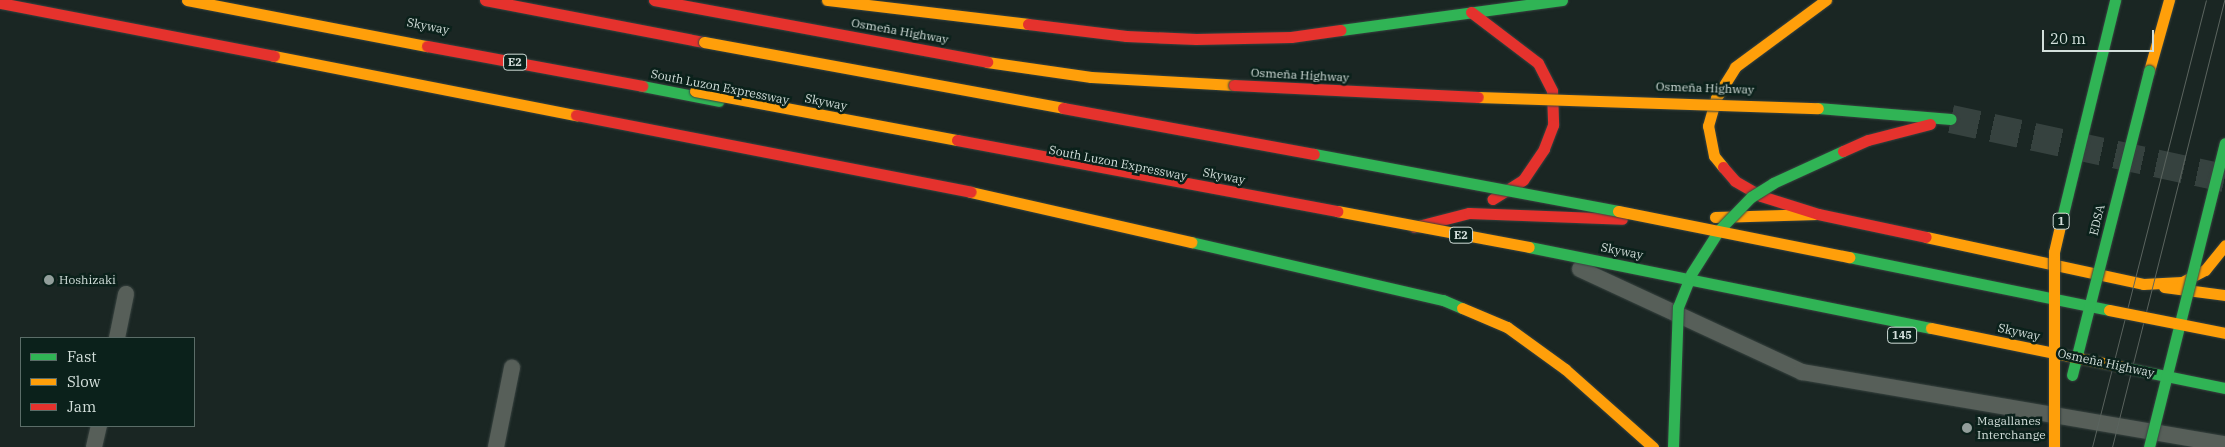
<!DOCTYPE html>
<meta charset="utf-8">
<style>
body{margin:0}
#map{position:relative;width:2225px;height:447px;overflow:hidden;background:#1a2623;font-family:"IBM Plex Serif",serif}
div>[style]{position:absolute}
.highway-tunnel>*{height:28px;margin-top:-14px;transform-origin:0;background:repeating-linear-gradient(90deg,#36423f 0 28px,transparent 0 42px)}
.roads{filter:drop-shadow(0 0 1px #384340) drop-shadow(0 0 1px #384340)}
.lane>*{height:16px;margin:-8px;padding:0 8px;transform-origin:8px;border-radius:8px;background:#575f59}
.fast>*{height:11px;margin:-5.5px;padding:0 5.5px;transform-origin:5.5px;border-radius:5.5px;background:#30b455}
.slow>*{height:11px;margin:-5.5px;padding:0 5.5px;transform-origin:5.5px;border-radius:5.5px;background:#ff9f0a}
.jam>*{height:11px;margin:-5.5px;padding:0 5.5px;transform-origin:5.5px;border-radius:5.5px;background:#e5322d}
.tram>*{height:1px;margin:-0.5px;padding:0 0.5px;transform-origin:0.5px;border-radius:0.5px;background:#5b645f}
.bridges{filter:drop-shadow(0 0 1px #384340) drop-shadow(0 0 1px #384340)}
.fast-bridge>*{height:11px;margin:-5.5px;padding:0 5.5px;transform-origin:5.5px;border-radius:5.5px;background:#30b455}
.slow-bridge>*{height:11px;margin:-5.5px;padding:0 5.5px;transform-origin:5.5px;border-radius:5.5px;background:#ff9f0a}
.jam-bridge>*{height:11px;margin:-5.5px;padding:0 5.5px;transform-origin:5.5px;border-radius:5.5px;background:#e5322d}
.dots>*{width:14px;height:14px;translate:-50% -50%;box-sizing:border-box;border:2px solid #0b211b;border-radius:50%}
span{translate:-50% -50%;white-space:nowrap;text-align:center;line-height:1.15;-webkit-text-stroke:5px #0b211b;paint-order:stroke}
.shield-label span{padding:1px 4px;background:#0b211b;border:1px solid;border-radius:4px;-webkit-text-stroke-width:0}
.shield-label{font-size:11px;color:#d3dfdb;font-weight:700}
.street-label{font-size:12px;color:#d3dfdb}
.poi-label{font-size:12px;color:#d3dfdb}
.left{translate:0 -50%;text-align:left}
.legend{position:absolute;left:20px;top:337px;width:175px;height:90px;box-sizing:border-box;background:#0b211b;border:1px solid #5b6d68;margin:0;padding:6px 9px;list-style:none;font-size:15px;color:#d3dfdb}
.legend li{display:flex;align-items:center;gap:10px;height:25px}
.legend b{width:25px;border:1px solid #5b6d68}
.scale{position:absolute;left:2042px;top:30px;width:112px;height:22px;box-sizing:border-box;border:2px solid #d3dfdb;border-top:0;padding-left:6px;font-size:15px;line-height:18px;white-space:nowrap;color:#d3dfdb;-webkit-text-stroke:4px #0b211b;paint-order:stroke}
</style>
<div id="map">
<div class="highway-tunnel">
<div style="left:1951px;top:119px;width:280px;rotate:12.2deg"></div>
</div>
<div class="roads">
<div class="lane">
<div style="left:1580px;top:269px;width:245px;rotate:24.9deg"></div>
<div style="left:1802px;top:372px;width:429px;rotate:9.7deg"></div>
<div style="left:117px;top:338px;width:45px;rotate:-78.4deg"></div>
<div style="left:94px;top:447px;width:22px;rotate:-77deg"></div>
<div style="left:496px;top:447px;width:81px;rotate:-78.6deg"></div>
</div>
<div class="fast">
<div style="left:1341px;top:30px;width:223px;rotate:-7.7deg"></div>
<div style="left:642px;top:86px;width:78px;rotate:11deg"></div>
<div style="left:1191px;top:242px;width:259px;rotate:13deg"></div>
<div style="left:1443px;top:300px;width:21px;rotate:23deg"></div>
</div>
<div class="slow">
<div style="left:187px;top:0;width:244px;rotate:10.9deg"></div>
<div style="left:827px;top:0;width:202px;rotate:6.8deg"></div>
<div style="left:274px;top:56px;width:308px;rotate:11.1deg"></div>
<div style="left:987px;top:62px;width:105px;rotate:8.2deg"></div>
<div style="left:1091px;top:77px;width:143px;rotate:3.2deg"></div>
<div style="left:2149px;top:71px;width:74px;rotate:-74.3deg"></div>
<div style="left:1723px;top:167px;width:14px;rotate:-129deg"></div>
<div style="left:1714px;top:156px;width:31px;rotate:-101deg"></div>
<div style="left:1708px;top:126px;width:29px;rotate:-74deg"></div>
<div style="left:1716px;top:98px;width:36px;rotate:-58deg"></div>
<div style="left:1735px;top:67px;width:113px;rotate:-36.4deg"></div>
<div style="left:971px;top:192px;width:226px;rotate:12.8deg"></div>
<div style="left:1715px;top:217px;width:103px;rotate:-1.7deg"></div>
<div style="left:1926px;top:237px;width:222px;rotate:12.2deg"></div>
<div style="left:2143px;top:284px;width:39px;rotate:-3deg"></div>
<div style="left:2182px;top:282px;width:26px;rotate:-28deg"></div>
<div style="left:2205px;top:270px;width:32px;rotate:-51deg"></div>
<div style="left:2164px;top:287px;width:62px;rotate:7.5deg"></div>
<div style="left:1462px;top:308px;width:49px;rotate:22.9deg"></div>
<div style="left:1507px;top:327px;width:72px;rotate:35.9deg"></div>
<div style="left:1565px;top:369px;width:118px;rotate:41.6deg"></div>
</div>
<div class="jam">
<div style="left:485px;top:0;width:223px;rotate:10.9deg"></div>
<div style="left:654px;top:0;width:339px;rotate:10.5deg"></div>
<div style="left:0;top:3px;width:279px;rotate:10.9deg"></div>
<div style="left:1471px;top:12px;width:84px;rotate:37.3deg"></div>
<div style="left:1538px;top:63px;width:31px;rotate:63deg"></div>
<div style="left:1552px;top:91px;width:34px;rotate:88deg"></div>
<div style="left:1553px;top:125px;width:26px;rotate:111deg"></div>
<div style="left:1544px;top:149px;width:37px;rotate:124deg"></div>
<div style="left:1523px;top:180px;width:36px;rotate:148deg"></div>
<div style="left:1028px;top:24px;width:99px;rotate:7deg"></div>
<div style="left:1126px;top:36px;width:70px;rotate:2.5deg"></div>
<div style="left:1196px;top:39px;width:95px;rotate:-1.2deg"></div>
<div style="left:1291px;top:37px;width:50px;rotate:-8deg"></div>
<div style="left:427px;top:46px;width:219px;rotate:10.5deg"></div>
<div style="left:576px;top:115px;width:402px;rotate:11deg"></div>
<div style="left:1723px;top:167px;width:18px;rotate:49deg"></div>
<div style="left:1735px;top:181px;width:30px;rotate:30deg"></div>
<div style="left:1761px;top:196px;width:60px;rotate:17.5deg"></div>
<div style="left:1818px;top:214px;width:110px;rotate:12deg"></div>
<div style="left:1414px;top:227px;width:57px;rotate:-14.3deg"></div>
<div style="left:1469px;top:213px;width:153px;rotate:2.2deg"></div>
</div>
</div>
<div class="tram">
<div style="left:2092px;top:447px;width:461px;rotate:-75.7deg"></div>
<div style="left:2112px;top:447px;width:461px;rotate:-75.9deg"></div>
</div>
<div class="bridges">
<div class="fast-bridge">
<div style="left:1818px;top:108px;width:133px;rotate:4.7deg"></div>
<div style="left:1314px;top:154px;width:309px;rotate:10.6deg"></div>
<div style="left:2062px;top:218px;width:224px;rotate:-76.3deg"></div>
<div style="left:1529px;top:247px;width:410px;rotate:11.4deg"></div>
<div style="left:1849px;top:257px;width:265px;rotate:11.5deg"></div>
<div style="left:2122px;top:367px;width:105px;rotate:11.5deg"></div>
<div style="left:2072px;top:375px;width:314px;rotate:-75.8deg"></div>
<div style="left:1673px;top:447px;width:140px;rotate:-88deg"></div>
<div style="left:1678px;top:307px;width:35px;rotate:-68deg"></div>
<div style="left:1691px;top:274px;width:52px;rotate:-57.5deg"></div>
<div style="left:1719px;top:230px;width:46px;rotate:-45.9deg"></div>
<div style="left:1751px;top:197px;width:26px;rotate:-32deg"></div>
<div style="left:1773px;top:183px;width:77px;rotate:-24.6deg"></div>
<div style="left:2149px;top:447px;width:313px;rotate:-76deg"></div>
</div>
<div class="slow-bridge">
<div style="left:704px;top:42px;width:365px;rotate:10.4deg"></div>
<div style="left:695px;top:91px;width:267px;rotate:10.6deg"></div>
<div style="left:1478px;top:97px;width:340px;rotate:1.9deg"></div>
<div style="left:1337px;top:211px;width:195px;rotate:10.6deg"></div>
<div style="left:1618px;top:211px;width:236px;rotate:11.3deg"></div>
<div style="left:2109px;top:310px;width:118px;rotate:11.2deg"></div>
<div style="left:1931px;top:328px;width:195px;rotate:11.5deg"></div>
<div style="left:2054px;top:447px;width:195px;rotate:-90deg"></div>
<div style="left:2054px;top:252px;width:35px;rotate:-77deg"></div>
</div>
<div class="jam-bridge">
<div style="left:1234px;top:85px;width:244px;rotate:2.8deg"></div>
<div style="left:1063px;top:108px;width:255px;rotate:10.4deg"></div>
<div style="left:957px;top:140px;width:387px;rotate:10.6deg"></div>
<div style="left:1843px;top:151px;width:27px;rotate:-24deg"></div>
<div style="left:1868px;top:140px;width:64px;rotate:-14.5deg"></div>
</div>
</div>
<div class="dots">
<div style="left:49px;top:280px;background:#929e9b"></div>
<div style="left:1967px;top:428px;background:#929e9b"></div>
</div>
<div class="shield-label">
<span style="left:515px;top:62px">E2</span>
<span style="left:2061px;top:221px">1</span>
<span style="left:1461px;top:235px">E2</span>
<span style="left:1902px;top:335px">145</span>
</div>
<div class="street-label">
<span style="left:428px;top:26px;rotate:11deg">Skyway</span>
<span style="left:900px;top:31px;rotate:10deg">Osmeña Highway</span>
<span style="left:1300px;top:75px;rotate:3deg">Osmeña Highway</span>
<span style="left:720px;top:87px;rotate:11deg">South Luzon Expressway</span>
<span style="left:1705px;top:88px;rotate:2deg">Osmeña Highway</span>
<span style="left:826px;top:102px;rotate:11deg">Skyway</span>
<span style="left:1118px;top:163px;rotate:11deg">South Luzon Expressway</span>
<span style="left:1224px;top:176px;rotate:11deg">Skyway</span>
<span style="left:2097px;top:220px;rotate:-76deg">EDSA</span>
<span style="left:1622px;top:251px;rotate:11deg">Skyway</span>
<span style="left:2019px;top:332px;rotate:12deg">Skyway</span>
<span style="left:2106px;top:363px;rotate:12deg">Osmeña Highway</span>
</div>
<div class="poi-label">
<span class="left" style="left:59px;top:280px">Hoshizaki</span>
<span class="left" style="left:1977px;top:428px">Magallanes<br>Interchange</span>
</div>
<ul class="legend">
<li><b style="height:6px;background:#30b455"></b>Fast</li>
<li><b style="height:6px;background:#ff9f0a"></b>Slow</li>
<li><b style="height:6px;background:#e5322d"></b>Jam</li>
</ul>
<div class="scale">20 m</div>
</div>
